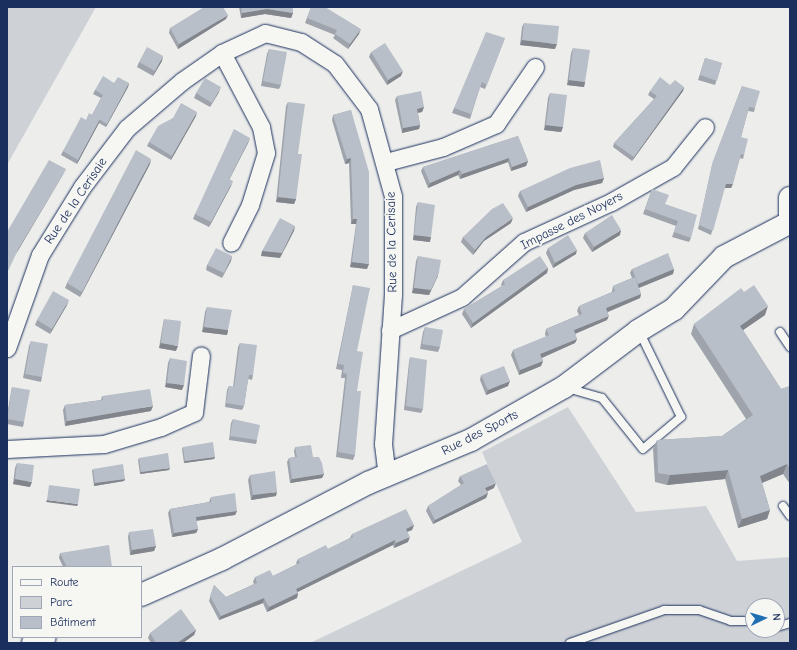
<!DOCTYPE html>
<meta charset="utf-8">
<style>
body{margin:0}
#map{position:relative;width:797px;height:650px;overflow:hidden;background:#edeeec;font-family:"Comic Neue",sans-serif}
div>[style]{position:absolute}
.green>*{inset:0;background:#ced2d7}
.roads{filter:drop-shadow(0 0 1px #1b2f5e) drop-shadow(0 0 1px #1b2f5e)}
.lane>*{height:8px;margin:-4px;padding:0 4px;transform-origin:4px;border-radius:4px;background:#f6f6f2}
.street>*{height:17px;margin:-8.5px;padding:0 8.5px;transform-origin:8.5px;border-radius:8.5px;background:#f6f6f2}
.secondary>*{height:22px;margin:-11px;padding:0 11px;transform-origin:11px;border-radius:11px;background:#f6f6f2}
.wall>*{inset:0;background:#9fa4ac}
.shaded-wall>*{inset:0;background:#82868c}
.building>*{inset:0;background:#b9bfc8}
span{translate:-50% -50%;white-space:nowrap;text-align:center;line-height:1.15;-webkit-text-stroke:3.5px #f6f6f2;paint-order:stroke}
.street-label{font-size:13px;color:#1b2f5e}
.frame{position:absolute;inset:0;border:8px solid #1b2f5e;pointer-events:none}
.legend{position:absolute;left:12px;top:566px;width:130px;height:72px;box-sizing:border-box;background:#f6f6f2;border:1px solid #9ea6b7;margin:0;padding:5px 7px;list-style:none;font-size:12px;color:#1b2f5e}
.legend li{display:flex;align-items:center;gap:8px;height:20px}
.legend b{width:20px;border:1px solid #9ea6b7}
.north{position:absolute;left:745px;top:598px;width:40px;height:40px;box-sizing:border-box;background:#f6f6f2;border:1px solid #9ea6b7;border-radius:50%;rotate:85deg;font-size:11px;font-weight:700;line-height:16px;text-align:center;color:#1b2f5e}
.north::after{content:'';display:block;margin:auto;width:14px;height:18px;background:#1f6fb2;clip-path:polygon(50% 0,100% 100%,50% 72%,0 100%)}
</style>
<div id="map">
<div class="green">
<div style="clip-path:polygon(7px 7px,96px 7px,7px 165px)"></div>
<div style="clip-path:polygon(evenodd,568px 407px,636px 512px,706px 506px,737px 561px,790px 557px,790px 643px,310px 643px,522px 542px,482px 452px,568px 407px,753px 606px,777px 606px,777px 630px,753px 630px,753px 606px)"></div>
</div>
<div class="roads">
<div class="lane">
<div style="left:780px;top:332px;width:18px;rotate:56deg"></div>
<div style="left:567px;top:388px;width:36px;rotate:16deg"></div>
<div style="left:602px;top:398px;width:65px;rotate:51.2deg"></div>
<div style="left:643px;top:449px;width:50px;rotate:-40.1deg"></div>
<div style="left:681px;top:417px;width:96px;rotate:-116deg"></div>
<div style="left:783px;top:506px;width:12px;rotate:55deg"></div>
<div style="left:777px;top:627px;width:14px;rotate:-17deg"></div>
<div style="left:570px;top:643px;width:100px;rotate:-19.3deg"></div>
<div style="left:664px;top:610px;width:35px"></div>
<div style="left:699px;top:610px;width:34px;rotate:19deg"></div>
<div style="left:731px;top:621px;width:22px"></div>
</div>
<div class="street">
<div style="left:222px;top:53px;width:84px;rotate:62.2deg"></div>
<div style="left:261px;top:127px;width:26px;rotate:79deg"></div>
<div style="left:266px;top:153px;width:54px;rotate:107.1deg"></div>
<div style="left:250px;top:205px;width:42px;rotate:116.6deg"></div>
<div style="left:386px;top:162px;width:59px;rotate:-14.7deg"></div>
<div style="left:443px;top:147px;width:58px;rotate:-23.5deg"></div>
<div style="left:496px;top:124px;width:69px;rotate:-55.6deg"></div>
<div style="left:390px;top:330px;width:79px;rotate:-24.6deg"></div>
<div style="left:462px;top:297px;width:83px;rotate:-41.6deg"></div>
<div style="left:524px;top:242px;width:96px;rotate:-24.7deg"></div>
<div style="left:611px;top:202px;width:71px;rotate:-29.4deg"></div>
<div style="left:673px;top:167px;width:51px;rotate:-51.3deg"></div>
<div style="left:7px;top:348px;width:99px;rotate:-70.5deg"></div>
<div style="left:40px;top:255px;width:80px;rotate:-58.3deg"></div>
<div style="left:82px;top:187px;width:74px;rotate:-52.7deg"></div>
<div style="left:127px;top:128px;width:72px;rotate:-40.5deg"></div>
<div style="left:182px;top:81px;width:49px;rotate:-35deg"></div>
<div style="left:222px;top:53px;width:47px;rotate:-24.9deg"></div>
<div style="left:265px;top:33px;width:37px;rotate:14deg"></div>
<div style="left:301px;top:42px;width:40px;rotate:32.9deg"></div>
<div style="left:335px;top:64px;width:56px;rotate:52.9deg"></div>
<div style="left:369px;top:109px;width:90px;rotate:74.6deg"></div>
<div style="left:393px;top:196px;width:98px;rotate:90deg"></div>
<div style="left:393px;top:294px;width:150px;rotate:93.8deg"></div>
<div style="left:383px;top:444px;width:33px;rotate:83deg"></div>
<div style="left:7px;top:449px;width:97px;rotate:-3deg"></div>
<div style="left:104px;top:444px;width:59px;rotate:-16.6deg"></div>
<div style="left:161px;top:427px;width:36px;rotate:-24deg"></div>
<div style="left:194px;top:412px;width:57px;rotate:-83deg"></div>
</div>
<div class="secondary">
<div style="left:790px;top:198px;width:26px;rotate:90deg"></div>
<div style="left:141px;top:595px;width:89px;rotate:-24deg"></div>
<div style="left:222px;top:559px;width:165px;rotate:-27.5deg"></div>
<div style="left:368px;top:483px;width:112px;rotate:-22.7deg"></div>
<div style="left:471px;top:440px;width:107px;rotate:-29.7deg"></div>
<div style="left:564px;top:387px;width:93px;rotate:-37.1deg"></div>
<div style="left:638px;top:331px;width:42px;rotate:-31.4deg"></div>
<div style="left:674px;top:309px;width:72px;rotate:-46.1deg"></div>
<div style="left:724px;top:257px;width:73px;rotate:-27.6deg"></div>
<div style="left:33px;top:643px;width:13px;rotate:-27deg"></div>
</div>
</div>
<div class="wall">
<div style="clip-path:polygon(239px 7px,293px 7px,293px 13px,291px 18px,265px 14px,241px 18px)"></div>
<div style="clip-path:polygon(311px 7px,359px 34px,348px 49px,333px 38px,335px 35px,305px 23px)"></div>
<div style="clip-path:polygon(226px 19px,178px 49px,169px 33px,170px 28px)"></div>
<div style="clip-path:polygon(524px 23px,555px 49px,520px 45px,522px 27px)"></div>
<div style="clip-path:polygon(505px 38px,485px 89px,480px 87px,470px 119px,452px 113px,454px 108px)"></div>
<div style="clip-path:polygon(573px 48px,585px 82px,584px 87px,567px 85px,571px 53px)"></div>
<div style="clip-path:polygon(269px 49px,281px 85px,279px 89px,261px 86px,267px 54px)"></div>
<div style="clip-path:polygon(371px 52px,401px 76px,387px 85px,369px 57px)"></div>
<div style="clip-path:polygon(705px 58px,722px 63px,715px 85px,698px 80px)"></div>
<div style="clip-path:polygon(162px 61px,153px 76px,137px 67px,139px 62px)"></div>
<div style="clip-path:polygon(114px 83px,129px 83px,128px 87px,106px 127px,99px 123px,77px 164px,61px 155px,63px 151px,86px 120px,92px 115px,101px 98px,93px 94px,95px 90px)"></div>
<div style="clip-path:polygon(670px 85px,684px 87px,683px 91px,632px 161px,613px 147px,614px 143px,654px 99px,648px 95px,650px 91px)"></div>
<div style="clip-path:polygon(742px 86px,755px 108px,754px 112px,748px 111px,741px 137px,744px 155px,743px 159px,740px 158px,731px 188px,724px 188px,711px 235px,698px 229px,712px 165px)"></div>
<div style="clip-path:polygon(219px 92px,210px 107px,194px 98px,196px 93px)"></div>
<div style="clip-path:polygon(550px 93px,563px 127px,561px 132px,544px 130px,548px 98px)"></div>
<div style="clip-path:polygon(397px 96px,424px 107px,422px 112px,418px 113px,420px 125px,419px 129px,402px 133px,395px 100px)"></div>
<div style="clip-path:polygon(288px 102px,298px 154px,296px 199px,294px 204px,276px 202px,286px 106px)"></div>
<div style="clip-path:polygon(351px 110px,367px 269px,350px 267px,356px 224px,351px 224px,349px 163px,345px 164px,332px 120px,333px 115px)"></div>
<div style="clip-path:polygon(196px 116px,171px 160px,147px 146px,149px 142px,173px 118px)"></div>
<div style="clip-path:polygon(518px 136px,528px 161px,526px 166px,511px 171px,508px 162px,460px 179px,458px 175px,428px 188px,421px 171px,423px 167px)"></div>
<div style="clip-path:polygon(250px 138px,248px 143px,229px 179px,231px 186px,209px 227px,193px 219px,195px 214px)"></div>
<div style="clip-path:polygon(150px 164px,80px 297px,65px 288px,67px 283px)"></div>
<div style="clip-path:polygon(604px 178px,602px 183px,574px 190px,526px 212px,518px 196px,520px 191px)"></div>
<div style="clip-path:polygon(652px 189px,665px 204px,691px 238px,689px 242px,672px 237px,676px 226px,643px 214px)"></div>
<div style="clip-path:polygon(418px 202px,430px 242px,413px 240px,416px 207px)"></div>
<div style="clip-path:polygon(511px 223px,484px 241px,473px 255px,461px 242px,463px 237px)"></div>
<div style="clip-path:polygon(585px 233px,620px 235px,592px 252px,583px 238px)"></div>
<div style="clip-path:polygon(548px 248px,576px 254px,553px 268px,546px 253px)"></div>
<div style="clip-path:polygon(232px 256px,222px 278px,206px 270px,207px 265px)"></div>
<div style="clip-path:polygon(418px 256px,438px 276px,429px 295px,412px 293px,416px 261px)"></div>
<div style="clip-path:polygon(548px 268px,547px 273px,471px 328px,462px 314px,464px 309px,502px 286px,501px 285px,503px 280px)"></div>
<div style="clip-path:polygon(632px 269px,674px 269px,673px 274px,639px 288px,641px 294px,640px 298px,608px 312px,607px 320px,575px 334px,577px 339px,575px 343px,542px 358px,543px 361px,541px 366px,519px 375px,511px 355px,513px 350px,546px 337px,545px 334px,546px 329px,579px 315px,577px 311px,579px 306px,612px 292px,612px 291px,613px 286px,632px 278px,630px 273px)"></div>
<div style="clip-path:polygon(353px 285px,357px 351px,355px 455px,353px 460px,336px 457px,345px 378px,341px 378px,342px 370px,336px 369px,352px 290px)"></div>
<div style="clip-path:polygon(744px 292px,765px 315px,743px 330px,781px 389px,790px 386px,790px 484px,783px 474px,762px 483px,770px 510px,767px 519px,738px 528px,725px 479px,667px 485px,655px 482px,653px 449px,657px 440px,722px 436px,746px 419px,691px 334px,694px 324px)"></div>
<div style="clip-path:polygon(67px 305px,50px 334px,35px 325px,37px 320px)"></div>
<div style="clip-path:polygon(207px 307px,228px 330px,227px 335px,202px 332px,205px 312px)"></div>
<div style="clip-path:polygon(164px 319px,176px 351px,159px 348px,163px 324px)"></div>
<div style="clip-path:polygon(425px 327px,440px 347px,438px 352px,420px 349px,423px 332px)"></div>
<div style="clip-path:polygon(31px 341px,42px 377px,41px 382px,23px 378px,29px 346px)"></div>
<div style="clip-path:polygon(240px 343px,253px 375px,252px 380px,248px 379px,244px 406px,242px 410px,225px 407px,227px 390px,229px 386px,233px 387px,238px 347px)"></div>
<div style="clip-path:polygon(410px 357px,423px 409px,421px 413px,404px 410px,409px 362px)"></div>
<div style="clip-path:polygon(170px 358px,182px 390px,165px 387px,168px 363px)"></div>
<div style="clip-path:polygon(481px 375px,508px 386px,486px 395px,480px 380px)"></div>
<div style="clip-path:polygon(12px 387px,24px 422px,23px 427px,7px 424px,7px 415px,11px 392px)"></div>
<div style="clip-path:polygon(102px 396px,151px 411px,65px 426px,63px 410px,65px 405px,101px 400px)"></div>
<div style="clip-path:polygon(233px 419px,257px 440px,256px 444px,229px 440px,231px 423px)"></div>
<div style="clip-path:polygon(183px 447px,215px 457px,214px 459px,184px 463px,182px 449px)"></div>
<div style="clip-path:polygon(295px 447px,313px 457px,324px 474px,322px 478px,290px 483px,287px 462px,289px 458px,295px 457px,294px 451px)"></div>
<div style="clip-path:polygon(139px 458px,169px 470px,140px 474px,138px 460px)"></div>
<div style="clip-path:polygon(17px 463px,30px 487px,13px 484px,15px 468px)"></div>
<div style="clip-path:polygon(93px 469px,125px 479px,124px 481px,94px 486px,92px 471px)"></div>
<div style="clip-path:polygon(250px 475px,276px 496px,251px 500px,248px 480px)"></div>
<div style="clip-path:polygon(460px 476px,494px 488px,487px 491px,488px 493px,486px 498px,433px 524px,426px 511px,428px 506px,461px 485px,458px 481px)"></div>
<div style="clip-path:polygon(211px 497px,237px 511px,235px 515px,196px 521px,198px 529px,196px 533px,172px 537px,168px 513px,170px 509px,209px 502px)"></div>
<div style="clip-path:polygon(414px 525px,412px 530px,407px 532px,408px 542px,394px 548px,393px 545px,298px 592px,298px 593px,297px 598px,267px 612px,263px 603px,219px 620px,209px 601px,214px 585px,226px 597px,254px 584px,253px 582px,255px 577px,273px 576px,297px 564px,296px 563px,298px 559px,328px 549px,350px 538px,352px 534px)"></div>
<div style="clip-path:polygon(129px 532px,156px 546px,154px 551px,130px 555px,128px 537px)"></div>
<div style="clip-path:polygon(60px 553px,112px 567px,63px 567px,59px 558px)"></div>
<div style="clip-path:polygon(196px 630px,194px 635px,183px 643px,151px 643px,148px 638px,150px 633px)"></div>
</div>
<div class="shaded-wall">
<div style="clip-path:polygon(267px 9px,293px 13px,291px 18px,265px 14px,241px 18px,242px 13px)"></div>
<div style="clip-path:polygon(228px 15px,226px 19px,178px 49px,179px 44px)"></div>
<div style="clip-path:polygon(361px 29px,359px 34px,348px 49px,350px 44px)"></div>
<div style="clip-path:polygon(522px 40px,557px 44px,555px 49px,520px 45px)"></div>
<div style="clip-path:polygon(163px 56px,162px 61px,153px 76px,155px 71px)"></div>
<div style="clip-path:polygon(403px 71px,401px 76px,387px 85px,388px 80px)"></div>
<div style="clip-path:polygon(569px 80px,585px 82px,584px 87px,567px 85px)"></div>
<div style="clip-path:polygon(129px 83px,128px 87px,106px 127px,107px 124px)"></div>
<div style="clip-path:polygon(221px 87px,219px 92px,210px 107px,212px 103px)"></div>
<div style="clip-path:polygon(684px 87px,683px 91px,632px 161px,634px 157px)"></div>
<div style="clip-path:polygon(424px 107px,422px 112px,415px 113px,417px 109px)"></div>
<div style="clip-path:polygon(197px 112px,196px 116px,171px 160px,172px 156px)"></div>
<div style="clip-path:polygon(100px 119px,99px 123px,77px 164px,78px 160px)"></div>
<div style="clip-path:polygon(420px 125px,419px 129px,402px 133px,403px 128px)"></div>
<div style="clip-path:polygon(546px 125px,563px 127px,561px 132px,544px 130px)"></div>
<div style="clip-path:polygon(250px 138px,248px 143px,227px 184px,229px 179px)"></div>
<div style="clip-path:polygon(351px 158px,349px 163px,345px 164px,347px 159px)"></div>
<div style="clip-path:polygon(509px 158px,508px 162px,460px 179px,462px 174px)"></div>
<div style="clip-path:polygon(151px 159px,150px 164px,80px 297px,82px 292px)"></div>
<div style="clip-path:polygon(528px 161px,526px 166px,511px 171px,512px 167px)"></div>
<div style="clip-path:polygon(66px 169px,64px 173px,16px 254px,7px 274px,18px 249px)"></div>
<div style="clip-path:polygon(460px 170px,458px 175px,428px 188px,430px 183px)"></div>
<div style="clip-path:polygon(604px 178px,602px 183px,574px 190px,526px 212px,528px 207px,576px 185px)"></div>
<div style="clip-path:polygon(233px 181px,231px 186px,209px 227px,211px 222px)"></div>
<div style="clip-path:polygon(726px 184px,733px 184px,731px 188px,724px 188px)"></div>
<div style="clip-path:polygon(278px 197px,296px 199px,294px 204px,276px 202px)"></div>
<div style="clip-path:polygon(513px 218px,511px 223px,484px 241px,473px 255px,475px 250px,486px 237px)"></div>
<div style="clip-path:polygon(353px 219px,357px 219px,356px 224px,351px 224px)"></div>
<div style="clip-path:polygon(295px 226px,294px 231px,280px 258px,261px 256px,262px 251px)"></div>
<div style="clip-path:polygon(621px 230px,620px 235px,592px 252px,594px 247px)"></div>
<div style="clip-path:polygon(414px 235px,431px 237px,430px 242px,413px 240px)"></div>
<div style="clip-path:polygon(577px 250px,576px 254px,553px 268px,555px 263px)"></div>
<div style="clip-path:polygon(232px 256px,231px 261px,222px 278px,224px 273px)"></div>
<div style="clip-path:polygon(352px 262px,369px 264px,367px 269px,350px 267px)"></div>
<div style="clip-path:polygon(548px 268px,547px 273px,471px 328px,473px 323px)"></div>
<div style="clip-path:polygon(674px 269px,673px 274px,636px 289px,638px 284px)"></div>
<div style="clip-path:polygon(439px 272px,429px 295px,412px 293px,414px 288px)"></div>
<div style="clip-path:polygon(641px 294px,640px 298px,605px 313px,606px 308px)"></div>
<div style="clip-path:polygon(69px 300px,67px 305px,50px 334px,52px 329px)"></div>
<div style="clip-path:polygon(768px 306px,765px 315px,736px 335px,740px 326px)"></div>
<div style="clip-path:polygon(609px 316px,607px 320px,572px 335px,574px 330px)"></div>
<div style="clip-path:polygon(204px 327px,228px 330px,227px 335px,202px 332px)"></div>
<div style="clip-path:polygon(577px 339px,575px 343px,539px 359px,540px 354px)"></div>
<div style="clip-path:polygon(161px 343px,178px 346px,176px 351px,159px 348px)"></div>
<div style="clip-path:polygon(543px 361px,541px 366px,519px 375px,520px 370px)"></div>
<div style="clip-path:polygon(510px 381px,508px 386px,486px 395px,488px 390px)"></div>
<div style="clip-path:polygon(167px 383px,184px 385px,182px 390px,165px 387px)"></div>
<div style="clip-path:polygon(153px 406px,151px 411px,65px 426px,67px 421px)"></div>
<div style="clip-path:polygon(215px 457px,214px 459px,184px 463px,185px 461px)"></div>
<div style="clip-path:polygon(787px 464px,783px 474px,757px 485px,760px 476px)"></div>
<div style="clip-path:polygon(170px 468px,169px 470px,140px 474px,141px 472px)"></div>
<div style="clip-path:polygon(728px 470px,725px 479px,667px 485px,670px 475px)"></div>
<div style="clip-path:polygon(324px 474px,322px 478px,290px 483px,292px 479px)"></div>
<div style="clip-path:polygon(15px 479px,32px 482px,30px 487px,13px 484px)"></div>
<div style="clip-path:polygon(125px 479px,124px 481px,94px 486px,95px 483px)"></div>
<div style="clip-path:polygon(496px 483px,494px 488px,484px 493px,485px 488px)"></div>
<div style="clip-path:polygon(277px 492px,276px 496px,251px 500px,253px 495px)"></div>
<div style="clip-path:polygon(488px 493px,486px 498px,433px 524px,435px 520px)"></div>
<div style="clip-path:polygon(47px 500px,78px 504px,77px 506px,46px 502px)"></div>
<div style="clip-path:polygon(770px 510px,767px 519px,738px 528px,742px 519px)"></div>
<div style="clip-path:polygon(237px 511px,235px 515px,194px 521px,196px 517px)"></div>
<div style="clip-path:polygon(414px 525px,412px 530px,404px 533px,406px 529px)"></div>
<div style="clip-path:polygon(198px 529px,196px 533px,172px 537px,174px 533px)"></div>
<div style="clip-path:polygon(410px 537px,408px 542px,394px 548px,396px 543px)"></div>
<div style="clip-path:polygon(395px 540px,393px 545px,295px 593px,296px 589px)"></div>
<div style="clip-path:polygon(156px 546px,154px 551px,130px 555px,132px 550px)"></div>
<div style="clip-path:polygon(298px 593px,297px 598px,267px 612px,269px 607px)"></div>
<div style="clip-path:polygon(264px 598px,263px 603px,219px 620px,221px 616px)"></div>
<div style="clip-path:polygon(196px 630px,194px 635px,183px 643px,177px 643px)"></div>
</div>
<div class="building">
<div style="clip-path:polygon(204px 7px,223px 7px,228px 15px,179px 44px,170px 28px)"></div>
<div style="clip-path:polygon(241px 7px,293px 7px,293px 13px,267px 9px,242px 13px)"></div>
<div style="clip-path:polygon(311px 7px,325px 7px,361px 29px,350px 44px,335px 34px,337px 30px,307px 18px)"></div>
<div style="clip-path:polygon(524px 23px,559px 26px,557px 44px,522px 40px)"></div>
<div style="clip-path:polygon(486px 32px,505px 38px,487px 85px,482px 82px,471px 114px,454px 108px)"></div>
<div style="clip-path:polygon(385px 43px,403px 71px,388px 80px,371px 52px)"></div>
<div style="clip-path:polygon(147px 47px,163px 56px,155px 71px,139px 62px)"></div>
<div style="clip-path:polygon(573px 48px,590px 50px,585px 82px,569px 80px)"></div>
<div style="clip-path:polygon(269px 49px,287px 52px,281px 85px,263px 81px)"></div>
<div style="clip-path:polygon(705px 58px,722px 63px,717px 81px,700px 75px)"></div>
<div style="clip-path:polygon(103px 76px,114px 83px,118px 77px,129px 83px,107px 124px,92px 115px,103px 95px,95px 90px)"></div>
<div style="clip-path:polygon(660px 77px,670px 85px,675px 80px,684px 87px,634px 157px,614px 143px,657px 96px,650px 91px)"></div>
<div style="clip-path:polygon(205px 78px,221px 87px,212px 103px,196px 93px)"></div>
<div style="clip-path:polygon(742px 86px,760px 91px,755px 108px,749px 107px,741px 137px,748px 139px,744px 155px,741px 154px,733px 184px,726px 184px,713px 231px,699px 225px,713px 161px)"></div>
<div style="clip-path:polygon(421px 91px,424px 107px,417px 109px,420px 125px,403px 128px,397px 96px)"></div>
<div style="clip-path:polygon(550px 93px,567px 95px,563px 127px,546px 125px)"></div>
<div style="clip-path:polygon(288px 102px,305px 104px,298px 154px,302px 154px,296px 199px,278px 197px)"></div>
<div style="clip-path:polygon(181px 103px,197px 112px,172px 156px,149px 142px,158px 126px,173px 118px)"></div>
<div style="clip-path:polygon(351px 110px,369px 172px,369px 264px,352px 262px,357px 219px,353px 219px,351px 158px,347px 159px,333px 115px)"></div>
<div style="clip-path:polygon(89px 113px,100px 119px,78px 160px,63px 151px,81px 117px,86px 120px)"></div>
<div style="clip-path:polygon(234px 129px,250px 138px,229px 179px,233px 181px,211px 222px,195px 214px)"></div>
<div style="clip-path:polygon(518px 136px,528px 161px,512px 167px,509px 158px,462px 174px,460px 170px,430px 183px,423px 167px)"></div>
<div style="clip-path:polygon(136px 150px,151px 159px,82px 292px,67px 283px)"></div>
<div style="clip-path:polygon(49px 160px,66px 169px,18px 249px,7px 273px,7px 232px)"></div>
<div style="clip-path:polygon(600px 160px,604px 178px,576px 185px,528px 207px,520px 191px,570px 168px)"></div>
<div style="clip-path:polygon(652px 189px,669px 195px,665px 204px,697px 215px,691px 238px,674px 232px,678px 221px,645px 209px)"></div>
<div style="clip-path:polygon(418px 202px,435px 205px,431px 237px,414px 235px)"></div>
<div style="clip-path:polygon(503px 203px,513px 218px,486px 237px,475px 250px,463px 237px,492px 209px)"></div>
<div style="clip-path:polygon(612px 215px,621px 230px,594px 247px,585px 233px)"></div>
<div style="clip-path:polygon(280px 218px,295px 226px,282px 253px,262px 251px)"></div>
<div style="clip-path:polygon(568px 235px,577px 250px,555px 263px,548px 248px)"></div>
<div style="clip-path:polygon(216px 248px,232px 256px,224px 273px,207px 265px)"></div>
<div style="clip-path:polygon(668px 253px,674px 269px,638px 284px,632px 269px)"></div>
<div style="clip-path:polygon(418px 256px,441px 260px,439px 272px,431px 290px,414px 288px)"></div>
<div style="clip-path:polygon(540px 256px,548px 268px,473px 323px,464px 309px,505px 284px,503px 280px)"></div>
<div style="clip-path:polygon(635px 277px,641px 294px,606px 308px,609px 316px,574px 330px,577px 339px,540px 354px,543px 361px,520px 370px,513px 350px,549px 335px,546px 329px,582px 314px,579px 306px,615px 291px,613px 286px)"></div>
<div style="clip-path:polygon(353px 285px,370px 288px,357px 351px,363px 352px,357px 391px,361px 391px,355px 455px,338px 452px,347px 374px,343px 373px,344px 365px,338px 364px)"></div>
<div style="clip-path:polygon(754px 285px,768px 306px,740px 326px,781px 389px,790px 386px,790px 469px,787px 464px,760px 476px,770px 510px,742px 519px,728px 470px,670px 475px,658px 473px,657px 440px,722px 436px,753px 415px,694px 324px,741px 288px,744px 292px)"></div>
<div style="clip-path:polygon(53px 291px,69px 300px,52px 329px,37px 320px)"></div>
<div style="clip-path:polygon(207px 307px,232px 310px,228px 330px,204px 327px)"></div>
<div style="clip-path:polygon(164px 319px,181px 321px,178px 346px,161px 343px)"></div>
<div style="clip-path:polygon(425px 327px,443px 330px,440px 347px,422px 344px)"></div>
<div style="clip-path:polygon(31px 341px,48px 344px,42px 377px,25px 374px)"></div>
<div style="clip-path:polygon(240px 343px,257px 345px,253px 375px,249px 375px,244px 406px,226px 403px,229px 386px,234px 387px)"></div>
<div style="clip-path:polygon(410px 357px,427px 360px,423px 409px,406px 406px)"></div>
<div style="clip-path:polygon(170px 358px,187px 361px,184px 385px,167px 383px)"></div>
<div style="clip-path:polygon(504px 366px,510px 381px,488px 390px,481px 375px)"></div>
<div style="clip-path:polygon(12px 387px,30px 390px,24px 422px,7px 419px)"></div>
<div style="clip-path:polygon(150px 389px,153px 406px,67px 421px,65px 405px,103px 400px,102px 396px)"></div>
<div style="clip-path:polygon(233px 419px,260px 425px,257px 440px,230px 436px)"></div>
<div style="clip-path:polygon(213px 442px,215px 457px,185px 461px,183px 447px)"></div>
<div style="clip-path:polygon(311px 445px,313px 457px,319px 457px,322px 463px,324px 474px,292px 479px,289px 458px,297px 457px,295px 447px)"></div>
<div style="clip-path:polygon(168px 453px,170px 468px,141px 472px,139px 458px)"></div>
<div style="clip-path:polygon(17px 463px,34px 465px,32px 482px,15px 479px)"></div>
<div style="clip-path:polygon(123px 464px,125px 479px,95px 483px,93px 469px)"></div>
<div style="clip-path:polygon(487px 464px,496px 483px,485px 488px,488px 493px,435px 520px,428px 506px,464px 483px,460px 476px)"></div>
<div style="clip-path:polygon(275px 471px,277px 492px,253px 495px,250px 475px)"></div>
<div style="clip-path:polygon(49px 485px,80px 489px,78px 504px,47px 500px)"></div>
<div style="clip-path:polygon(235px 493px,237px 511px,196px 517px,198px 529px,174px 533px,170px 509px,211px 502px,211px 497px)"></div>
<div style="clip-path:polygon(406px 509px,414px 525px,406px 529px,410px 537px,396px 543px,395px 540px,296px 589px,298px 593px,269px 607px,264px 598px,221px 616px,210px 596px,214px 585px,226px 597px,257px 583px,255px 577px,270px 570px,273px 576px,300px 563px,298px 559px,326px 545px,328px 549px,353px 537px,352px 534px)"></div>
<div style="clip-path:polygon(153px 529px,156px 546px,132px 550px,129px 532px)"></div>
<div style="clip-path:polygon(109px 545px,112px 567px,67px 567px,60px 553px)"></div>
<div style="clip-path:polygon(181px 609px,196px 630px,177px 643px,156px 643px,150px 633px)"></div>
</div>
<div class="street-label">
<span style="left:76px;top:201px;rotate:-56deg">Rue de la Cerisaie</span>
<span style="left:572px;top:221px;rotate:-27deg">Impasse des Noyers</span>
<span style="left:392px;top:242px;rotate:-91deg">Rue de la Cerisaie</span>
<span style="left:480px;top:433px;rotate:-27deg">Rue des Sports</span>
</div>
<div class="frame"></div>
<ul class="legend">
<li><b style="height:5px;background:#f6f6f2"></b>Route</li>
<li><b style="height:11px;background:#ced2d7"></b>Parc</li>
<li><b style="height:11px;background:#b9bfc8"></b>Bâtiment</li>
</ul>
<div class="north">N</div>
</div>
